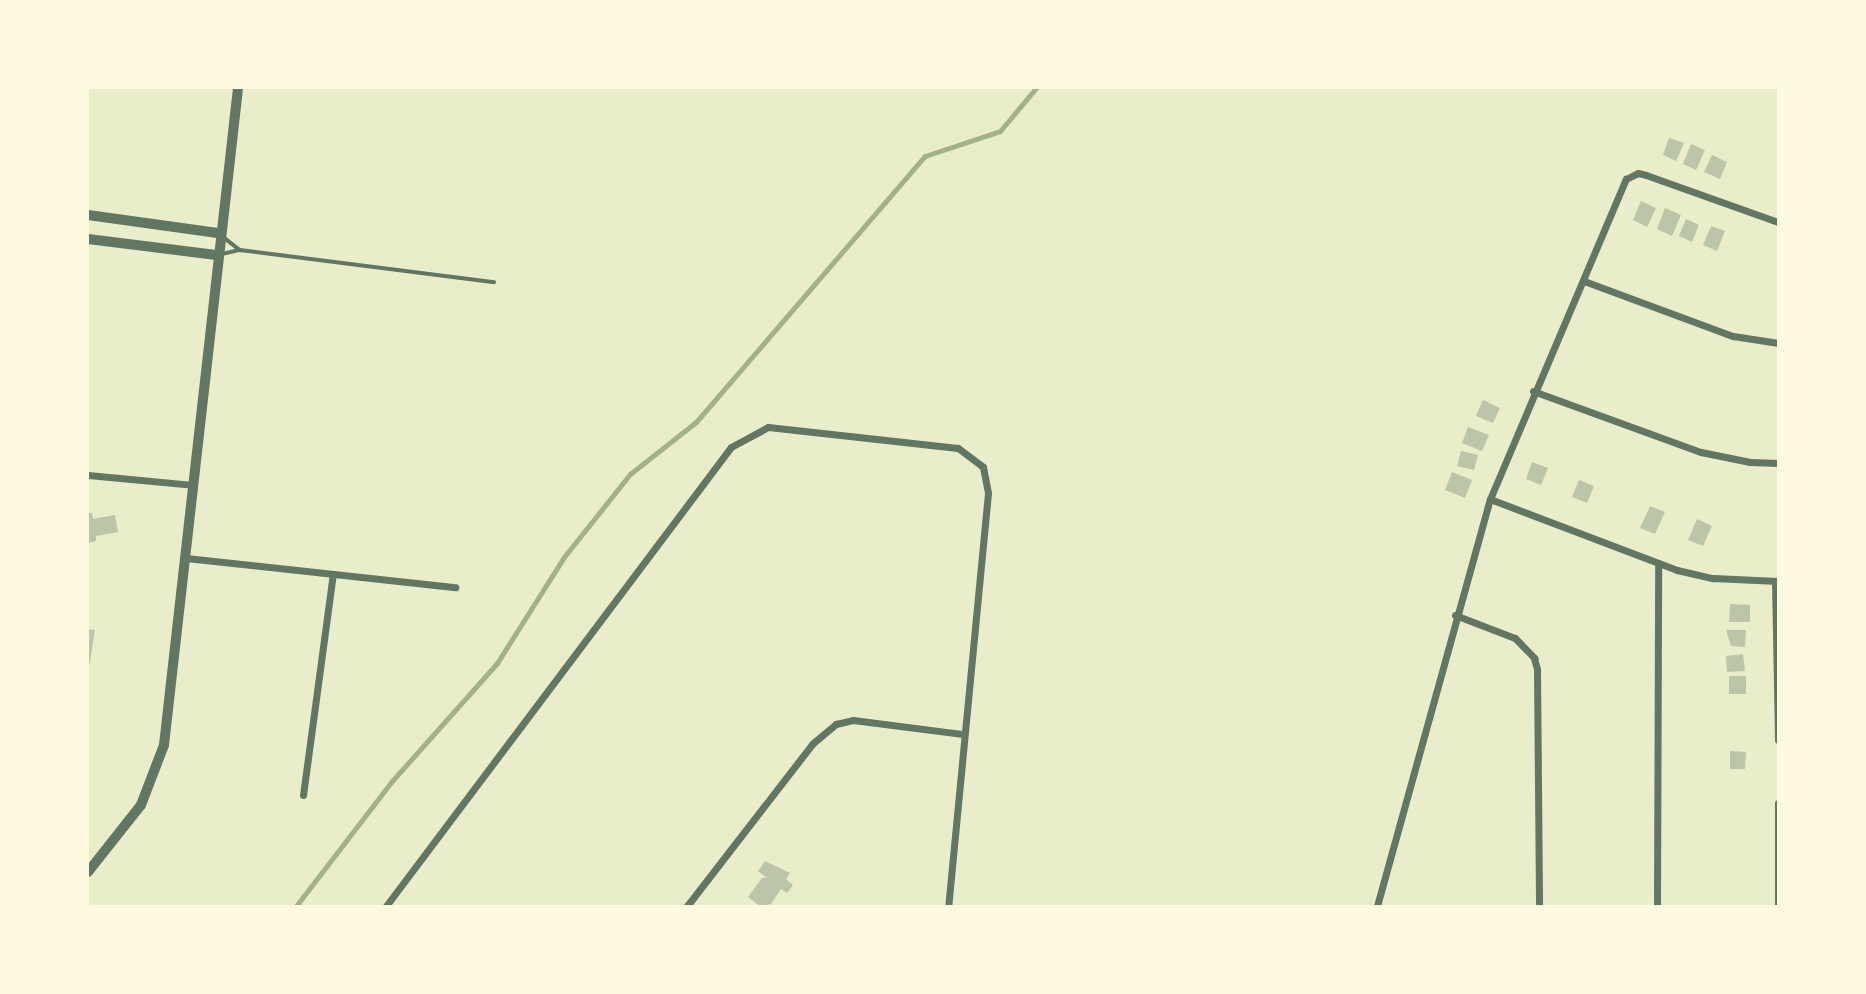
<!DOCTYPE html>
<style>
body{margin:0}
#map{position:relative;width:1866px;height:994px;overflow:hidden;background:#e9edc9;font-family:"Source Sans 3",sans-serif}
div>[style]{position:absolute}
.stream>*{height:5px;margin:-2.5px;padding:0 2.5px;transform-origin:2.5px;border-radius:2.5px;background:#a3b18a}
.building>*{inset:0;background:#bcc5a7}
.service>*{height:3.5px;margin:-1.75px;padding:0 1.75px;transform-origin:1.75px;border-radius:1.75px;background:#617663}
.minor>*{height:7px;margin:-3.5px;padding:0 3.5px;transform-origin:3.5px;border-radius:3.5px;background:#617663}
.tertiary>*{height:10px;margin:-5px;padding:0 5px;transform-origin:5px;border-radius:5px;background:#617663}
span{translate:-50% -50%;white-space:nowrap;text-align:center;line-height:1.15;-webkit-text-stroke:5px #fefae0;paint-order:stroke}
.frame{position:absolute;inset:0;border:89px solid #fefae0;pointer-events:none}
</style>
<div id="map">
<div class="stream">
<div style="left:296px;top:906px;width:158px;rotate:-52.5deg"></div>
<div style="left:392px;top:781px;width:158px;rotate:-48.3deg"></div>
<div style="left:497px;top:663px;width:125px;rotate:-57.7deg"></div>
<div style="left:564px;top:557px;width:106px;rotate:-51.5deg"></div>
<div style="left:630px;top:474px;width:84px;rotate:-38.2deg"></div>
<div style="left:696px;top:422px;width:351px;rotate:-49.3deg"></div>
<div style="left:925px;top:156px;width:79px;rotate:-18.4deg"></div>
<div style="left:1000px;top:131px;width:56px;rotate:-50.1deg"></div>
</div>
<div class="building">
<div style="clip-path:polygon(1669px 138px,1684px 143px,1676px 161px,1663px 155px)"></div>
<div style="clip-path:polygon(1691px 144px,1705px 150px,1696px 170px,1683px 164px)"></div>
<div style="clip-path:polygon(1712px 155px,1727px 162px,1720px 179px,1704px 172px)"></div>
<div style="clip-path:polygon(1641px 201px,1656px 208px,1647px 227px,1633px 220px)"></div>
<div style="clip-path:polygon(1665px 208px,1681px 215px,1672px 236px,1657px 229px)"></div>
<div style="clip-path:polygon(1686px 219px,1699px 225px,1692px 242px,1679px 236px)"></div>
<div style="clip-path:polygon(1711px 226px,1725px 231px,1717px 251px,1703px 245px)"></div>
<div style="clip-path:polygon(1483px 400px,1500px 408px,1493px 423px,1476px 416px)"></div>
<div style="clip-path:polygon(1468px 427px,1489px 435px,1482px 451px,1462px 443px)"></div>
<div style="clip-path:polygon(1461px 451px,1478px 455px,1474px 470px,1457px 466px)"></div>
<div style="clip-path:polygon(1532px 462px,1548px 468px,1541px 485px,1526px 479px)"></div>
<div style="clip-path:polygon(1452px 472px,1472px 480px,1465px 498px,1445px 490px)"></div>
<div style="clip-path:polygon(1579px 480px,1594px 486px,1587px 503px,1572px 497px)"></div>
<div style="clip-path:polygon(1650px 506px,1665px 512px,1655px 534px,1640px 528px)"></div>
<div style="clip-path:polygon(88px 513px,92px 513px,93px 519px,115px 515px,118px 532px,96px 536px,96px 541px,88px 543px)"></div>
<div style="clip-path:polygon(1697px 519px,1712px 526px,1703px 546px,1688px 540px)"></div>
<div style="clip-path:polygon(1730px 604px,1750px 605px,1750px 622px,1729px 622px)"></div>
<div style="clip-path:polygon(88px 629px,95px 630px,89px 667px,88px 667px)"></div>
<div style="clip-path:polygon(1726px 630px,1746px 630px,1745px 647px,1731px 646px)"></div>
<div style="clip-path:polygon(1743px 654px,1745px 671px,1727px 672px,1726px 656px)"></div>
<div style="clip-path:polygon(1729px 676px,1746px 676px,1746px 694px,1729px 694px)"></div>
<div style="clip-path:polygon(1730px 751px,1746px 752px,1745px 769px,1730px 769px)"></div>
<div style="clip-path:polygon(765px 861px,790px 873px,786px 879px,793px 885px,787px 893px,781px 889px,771px 904px,760px 906px,748px 897px,762px 878px,767px 878px,758px 871px)"></div>
</div>
<div class="service">
<div style="left:222px;top:236px;width:23px;rotate:38deg"></div>
<div style="left:222px;top:254px;width:18px;rotate:-13deg"></div>
<div style="left:240px;top:250px;width:256px;rotate:7.2deg"></div>
</div>
<div class="minor">
<div style="left:1584px;top:281px;width:159px;rotate:20.3deg"></div>
<div style="left:1733px;top:336px;width:46px;rotate:8.8deg"></div>
<div style="left:1533px;top:391px;width:179px;rotate:20deg"></div>
<div style="left:1701px;top:452px;width:50px;rotate:11.5deg"></div>
<div style="left:1750px;top:462px;width:28px;rotate:2deg"></div>
<div style="left:88px;top:475px;width:105px;rotate:5.4deg"></div>
<div style="left:1490px;top:499px;width:200px;rotate:20.8deg"></div>
<div style="left:1677px;top:570px;width:37px;rotate:13deg"></div>
<div style="left:1713px;top:578px;width:65px;rotate:2.6deg"></div>
<div style="left:186px;top:558px;width:271px;rotate:6.2deg"></div>
<div style="left:1775px;top:581px;width:159px;rotate:88.9deg"></div>
<div style="left:1455px;top:615px;width:64px;rotate:21deg"></div>
<div style="left:1515px;top:638px;width:28px;rotate:46deg"></div>
<div style="left:1534px;top:658px;width:11px;rotate:75deg"></div>
<div style="left:1537px;top:669px;width:237px;rotate:89.5deg"></div>
<div style="left:303px;top:795px;width:223px;rotate:-82.3deg"></div>
<div style="left:386px;top:906px;width:574px;rotate:-53.07deg"></div>
<div style="left:731px;top:447px;width:42px;rotate:-28.4deg"></div>
<div style="left:768px;top:427px;width:191px;rotate:6.3deg"></div>
<div style="left:958px;top:448px;width:31px;rotate:37deg"></div>
<div style="left:983px;top:467px;width:26px;rotate:79deg"></div>
<div style="left:988px;top:493px;width:415px;rotate:95.5deg"></div>
<div style="left:687px;top:906px;width:205px;rotate:-52.3deg"></div>
<div style="left:812px;top:744px;width:31px;rotate:-40deg"></div>
<div style="left:836px;top:724px;width:17px;rotate:-13deg"></div>
<div style="left:853px;top:720px;width:111px;rotate:7.3deg"></div>
<div style="left:1377px;top:906px;width:422px;rotate:-74.5deg"></div>
<div style="left:1490px;top:499px;width:348px;rotate:-67deg"></div>
<div style="left:1626px;top:179px;width:13px;rotate:-27deg"></div>
<div style="left:1638px;top:173px;width:8px;rotate:14deg"></div>
<div style="left:1646px;top:175px;width:140px;rotate:19.6deg"></div>
<div style="left:1657px;top:906px;width:343px;rotate:-89.8deg"></div>
<div style="left:1778px;top:906px;width:103px;rotate:-90deg"></div>
</div>
<div class="tertiary">
<div style="left:88px;top:215px;width:131px;rotate:7.9deg"></div>
<div style="left:88px;top:239px;width:129px;rotate:7.1deg"></div>
<div style="left:88px;top:872px;width:85px;rotate:-51.7deg"></div>
<div style="left:141px;top:805px;width:64px;rotate:-69deg"></div>
<div style="left:164px;top:745px;width:661px;rotate:-83.57deg"></div>
</div>
<div class="frame"></div>
</div>
